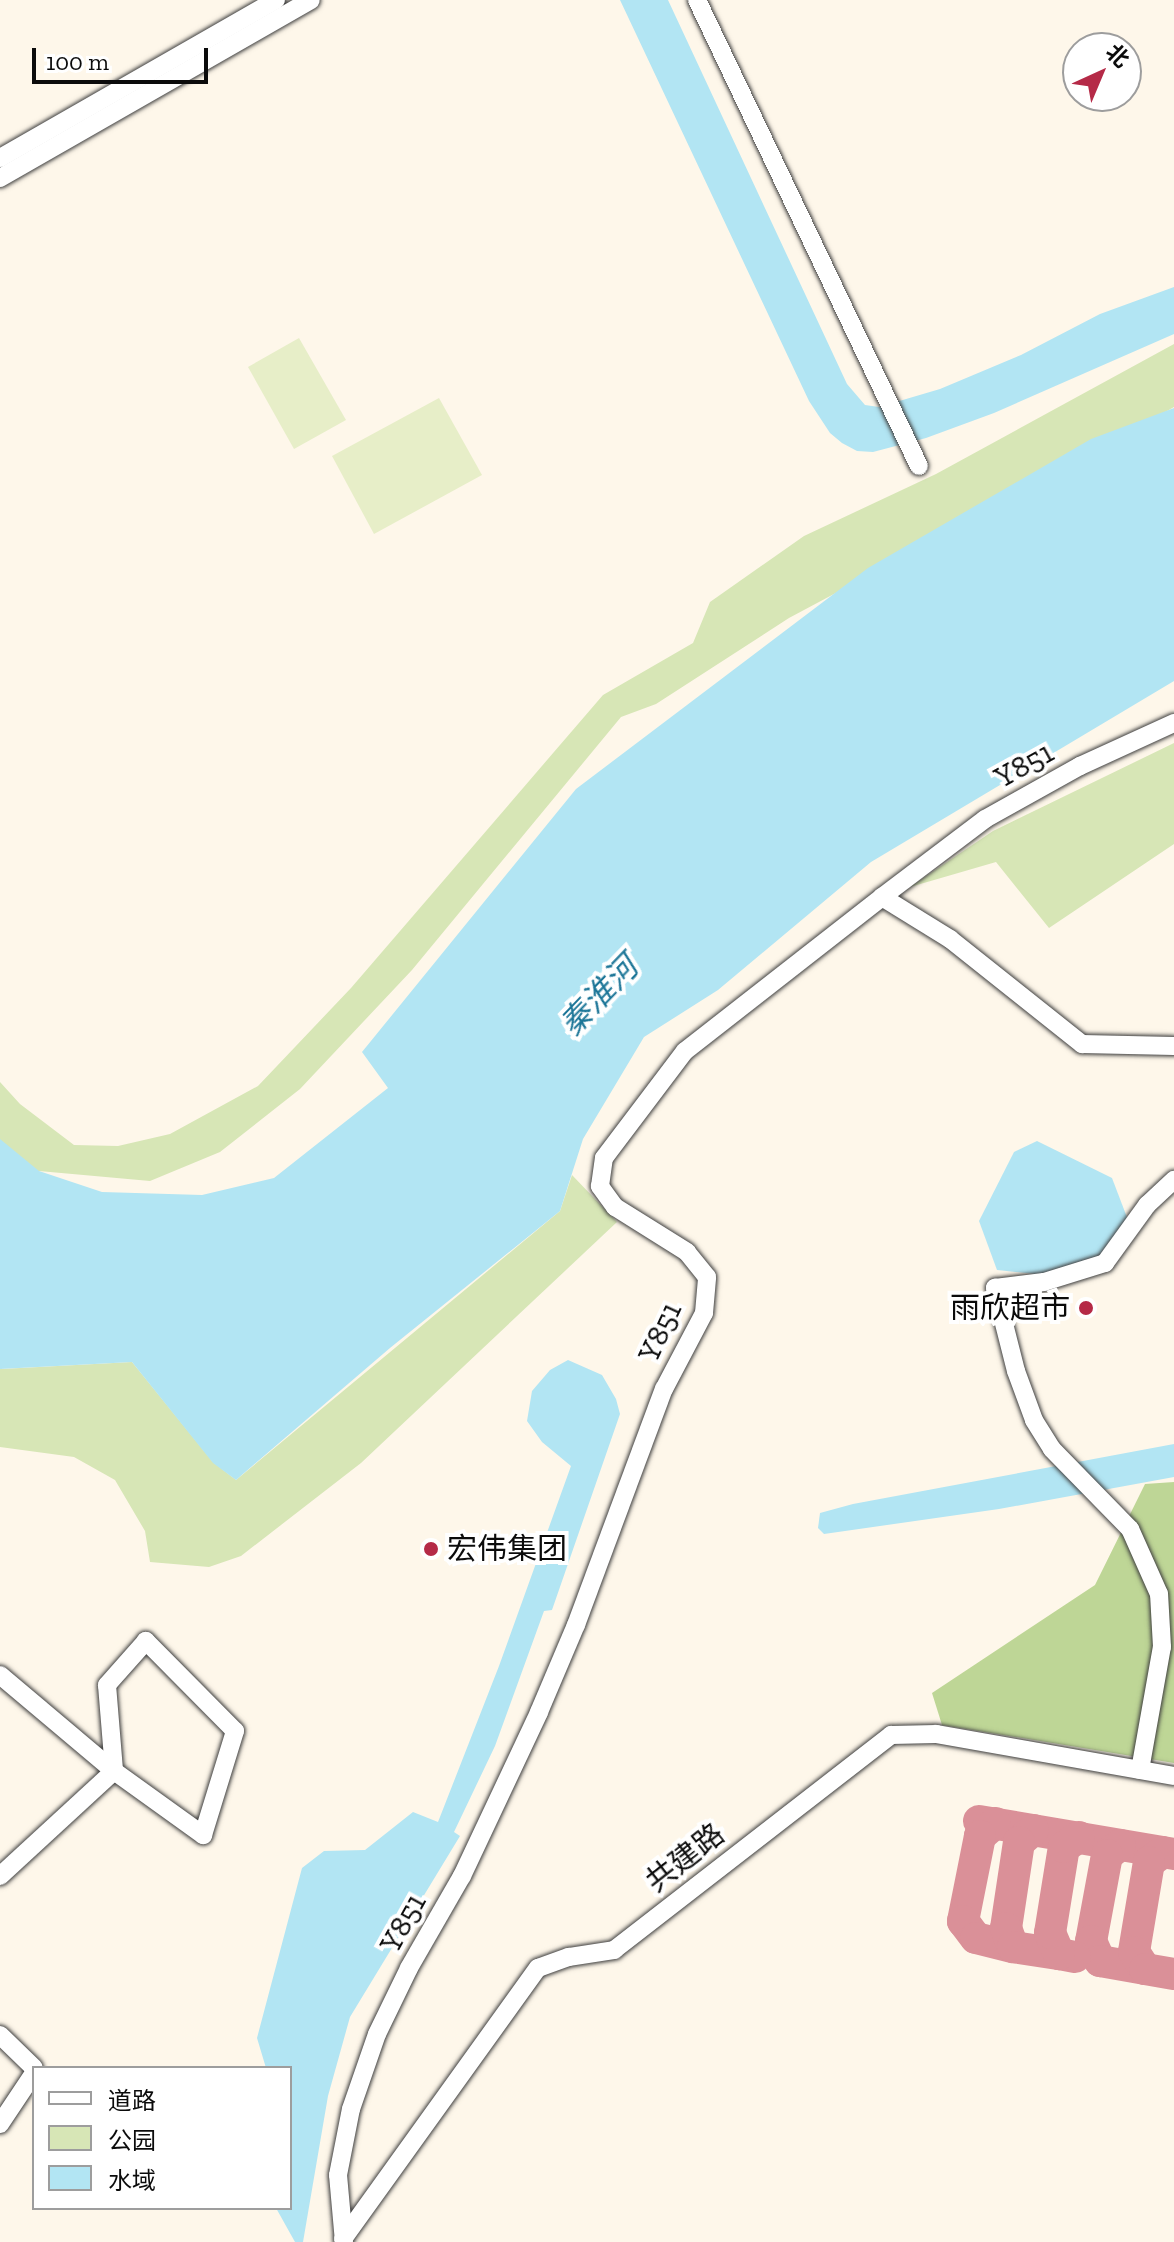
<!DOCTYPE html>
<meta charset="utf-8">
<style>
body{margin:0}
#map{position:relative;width:1174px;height:2242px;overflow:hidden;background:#fef7ea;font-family:"Zilla Slab","Noto Sans SC",serif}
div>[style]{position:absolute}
.green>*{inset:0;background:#d7e6b6}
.forest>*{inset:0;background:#bed696}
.pitch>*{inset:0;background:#e7eec8}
.water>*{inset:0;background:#b2e5f3}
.taxiway>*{height:32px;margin:-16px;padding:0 16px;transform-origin:16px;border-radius:16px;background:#da9098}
.roads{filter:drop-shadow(0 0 2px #3e3e3e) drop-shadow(0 0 2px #3e3e3e)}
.minor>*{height:18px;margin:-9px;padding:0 9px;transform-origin:9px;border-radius:9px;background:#fff}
.dots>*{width:22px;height:22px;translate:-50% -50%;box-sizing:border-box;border:4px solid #fff;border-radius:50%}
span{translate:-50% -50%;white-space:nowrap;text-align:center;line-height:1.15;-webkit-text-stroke:8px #fff;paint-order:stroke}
.street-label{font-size:30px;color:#0b0b0b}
.poi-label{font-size:30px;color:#0b0b0b}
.right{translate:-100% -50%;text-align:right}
.left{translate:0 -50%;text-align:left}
.water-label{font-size:32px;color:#1b7597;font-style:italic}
.legend{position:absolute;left:32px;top:2066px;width:260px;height:144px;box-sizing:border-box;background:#fff;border:2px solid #9d9d9d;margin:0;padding:10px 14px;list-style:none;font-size:24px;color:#0b0b0b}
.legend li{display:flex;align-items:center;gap:16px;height:40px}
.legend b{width:40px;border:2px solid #9d9d9d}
.north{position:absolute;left:1062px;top:32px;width:80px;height:80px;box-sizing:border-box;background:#fff;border:2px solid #9d9d9d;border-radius:50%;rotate:44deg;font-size:22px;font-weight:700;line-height:32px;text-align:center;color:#0b0b0b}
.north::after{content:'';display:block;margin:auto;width:28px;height:36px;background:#b52a47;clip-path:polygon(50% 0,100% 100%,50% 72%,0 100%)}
.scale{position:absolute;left:32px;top:48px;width:176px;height:36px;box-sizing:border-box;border:4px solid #0b0b0b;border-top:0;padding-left:10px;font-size:24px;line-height:28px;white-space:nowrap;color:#0b0b0b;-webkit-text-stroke:6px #fff;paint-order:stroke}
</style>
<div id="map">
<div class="green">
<div style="clip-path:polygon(1174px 344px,1174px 407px,1042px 483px,789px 618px,656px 704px,621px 717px,412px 970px,300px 1089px,220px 1152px,150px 1181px,39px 1171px,2px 1369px,132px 1362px,213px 1462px,236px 1480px,560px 1211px,572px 1175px,617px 1222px,361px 1463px,241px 1556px,209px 1567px,150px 1562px,145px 1531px,115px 1480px,74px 1457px,0 1447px,0 1082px,20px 1104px,74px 1145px,118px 1146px,170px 1134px,258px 1086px,351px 988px,603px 695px,693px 643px,710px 602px,804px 536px,936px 474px)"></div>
<div style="clip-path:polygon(1174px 743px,1174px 844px,1049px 928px,996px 862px,910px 887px,993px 831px)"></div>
</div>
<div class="forest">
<div style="clip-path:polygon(1174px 1482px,1174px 1763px,942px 1725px,932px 1693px,1095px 1585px,1145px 1484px)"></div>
</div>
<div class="pitch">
<div style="clip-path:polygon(299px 338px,346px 420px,294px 449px,248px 367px)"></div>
<div style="clip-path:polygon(439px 398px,482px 475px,374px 534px,332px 456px)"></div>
</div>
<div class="water">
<div style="clip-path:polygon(620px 0,668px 0,847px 384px,865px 405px,879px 407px,940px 389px,1021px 355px,1100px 314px,1174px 287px,1174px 334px,994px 413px,926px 438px,873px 452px,857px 451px,842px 443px,830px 433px,809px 401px)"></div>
<div style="clip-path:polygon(1174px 408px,1174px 681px,871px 862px,718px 990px,644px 1037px,583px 1139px,560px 1211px,390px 1348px,236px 1480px,213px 1463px,132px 1362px,0 1369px,0 1139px,39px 1171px,102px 1192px,202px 1195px,274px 1178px,388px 1088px,362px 1052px,576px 789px,868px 568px,1091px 439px)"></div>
<div style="clip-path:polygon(1037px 1141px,1112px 1178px,1128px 1220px,1099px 1258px,1046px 1275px,997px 1270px,979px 1221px,1014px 1152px)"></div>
<div style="clip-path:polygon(568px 1360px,602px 1375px,616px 1399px,620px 1414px,552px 1610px,544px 1611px,495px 1746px,454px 1832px,460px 1836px,350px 2017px,328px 2096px,303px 2242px,295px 2242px,276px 2208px,290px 2208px,290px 2068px,266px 2068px,257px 2038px,302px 1868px,324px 1851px,365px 1850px,413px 1812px,438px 1822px,499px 1666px,571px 1466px,542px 1442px,527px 1421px,532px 1391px,550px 1370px)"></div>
<div style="clip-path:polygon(1174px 1444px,1174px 1477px,999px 1509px,824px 1534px,818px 1528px,820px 1513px,853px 1504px)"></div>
</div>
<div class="taxiway">
<div style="left:979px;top:1821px;width:198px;rotate:9.6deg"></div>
<div style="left:995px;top:1823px;width:20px;rotate:139deg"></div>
<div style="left:980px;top:1836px;width:87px;rotate:101.3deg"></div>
<div style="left:963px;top:1921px;width:21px;rotate:53deg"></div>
<div style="left:976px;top:1938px;width:38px;rotate:14deg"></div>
<div style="left:1033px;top:1830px;width:18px;rotate:139deg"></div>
<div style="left:1019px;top:1842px;width:87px;rotate:98.6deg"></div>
<div style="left:1006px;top:1928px;width:20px;rotate:70deg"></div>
<div style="left:1013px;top:1947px;width:47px;rotate:8.7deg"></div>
<div style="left:1120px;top:1845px;width:16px;rotate:142deg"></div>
<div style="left:1107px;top:1855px;width:87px;rotate:100.5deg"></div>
<div style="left:1091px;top:1941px;width:22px;rotate:66deg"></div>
<div style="left:1100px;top:1961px;width:46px;rotate:10.1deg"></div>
<div style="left:1163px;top:1852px;width:17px;rotate:144deg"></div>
<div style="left:1149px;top:1862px;width:91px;rotate:99.5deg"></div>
<div style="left:1134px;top:1952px;width:20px;rotate:57deg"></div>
<div style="left:1145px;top:1969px;width:29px;rotate:10deg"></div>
<div style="left:1075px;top:1957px;width:16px;rotate:-169deg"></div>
<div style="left:1059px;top:1954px;width:23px;rotate:-113deg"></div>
<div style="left:1050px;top:1933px;width:87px;rotate:-80.8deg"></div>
<div style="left:1064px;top:1847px;width:18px;rotate:-34deg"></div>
</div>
<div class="roads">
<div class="minor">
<div style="left:697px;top:0;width:516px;rotate:64.53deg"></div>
<div style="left:0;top:158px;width:318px;rotate:-29.8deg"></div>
<div style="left:0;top:178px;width:358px;rotate:-29.8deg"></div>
<div style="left:882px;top:897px;width:80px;rotate:31.7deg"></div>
<div style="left:950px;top:939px;width:169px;rotate:38.5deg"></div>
<div style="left:1082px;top:1044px;width:92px;rotate:1.2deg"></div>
<div style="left:0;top:1675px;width:149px;rotate:40.1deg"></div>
<div style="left:114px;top:1771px;width:110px;rotate:35.7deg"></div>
<div style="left:203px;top:1835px;width:109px;rotate:-72.9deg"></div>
<div style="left:235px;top:1731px;width:127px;rotate:-134.7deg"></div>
<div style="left:146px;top:1641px;width:59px;rotate:131.6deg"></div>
<div style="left:107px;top:1685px;width:86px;rotate:85.3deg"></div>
<div style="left:1140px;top:1770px;width:125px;rotate:-79.9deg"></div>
<div style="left:1162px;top:1647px;width:53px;rotate:-93.2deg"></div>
<div style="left:1159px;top:1594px;width:71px;rotate:-114deg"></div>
<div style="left:1130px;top:1529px;width:112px;rotate:-134.3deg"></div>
<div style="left:1052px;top:1449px;width:34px;rotate:-122deg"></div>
<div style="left:1034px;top:1420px;width:52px;rotate:-110.2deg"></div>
<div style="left:1016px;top:1371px;width:86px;rotate:-104.2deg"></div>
<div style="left:995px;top:1288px;width:49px;rotate:-7deg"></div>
<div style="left:1044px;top:1282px;width:64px;rotate:-17.3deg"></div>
<div style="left:1105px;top:1263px;width:72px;rotate:-54.1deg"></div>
<div style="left:1147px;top:1205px;width:37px;rotate:-43deg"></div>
<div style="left:0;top:1876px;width:155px;rotate:-42.6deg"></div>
<div style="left:0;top:2035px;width:47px;rotate:44.1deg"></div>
<div style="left:0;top:2124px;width:61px;rotate:-56.3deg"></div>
<div style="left:343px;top:2239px;width:334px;rotate:-54.3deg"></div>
<div style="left:538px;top:1968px;width:33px;rotate:-20deg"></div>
<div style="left:569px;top:1957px;width:46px;rotate:-8.8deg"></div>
<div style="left:614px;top:1950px;width:351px;rotate:-37.8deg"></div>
<div style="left:891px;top:1735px;width:45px;rotate:-1.3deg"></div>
<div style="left:936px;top:1734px;width:242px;rotate:10deg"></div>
<div style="left:344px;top:2242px;width:67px;rotate:-95.1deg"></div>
<div style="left:338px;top:2175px;width:67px;rotate:-78.9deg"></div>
<div style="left:351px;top:2109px;width:79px;rotate:-70.9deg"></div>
<div style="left:377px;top:2034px;width:73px;rotate:-64.1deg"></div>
<div style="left:409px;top:1968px;width:106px;rotate:-60.1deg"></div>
<div style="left:462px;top:1876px;width:181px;rotate:-64.8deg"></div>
<div style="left:539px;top:1712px;width:95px;rotate:-67deg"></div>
<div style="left:576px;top:1625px;width:252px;rotate:-69.6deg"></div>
<div style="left:664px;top:1389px;width:86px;rotate:-62.2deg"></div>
<div style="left:704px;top:1313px;width:36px;rotate:-85deg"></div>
<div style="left:707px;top:1277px;width:32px;rotate:-129deg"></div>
<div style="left:687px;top:1252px;width:85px;rotate:-148deg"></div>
<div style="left:615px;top:1207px;width:26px;rotate:-126deg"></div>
<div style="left:600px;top:1186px;width:28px;rotate:-82deg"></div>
<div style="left:604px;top:1158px;width:134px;rotate:-52.9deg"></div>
<div style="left:685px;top:1051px;width:250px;rotate:-38deg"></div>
<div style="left:882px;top:897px;width:129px;rotate:-37.1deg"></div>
<div style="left:985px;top:819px;width:109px;rotate:-29.2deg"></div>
<div style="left:1080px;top:766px;width:103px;rotate:-24.6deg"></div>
</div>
</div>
<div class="dots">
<div style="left:1086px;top:1308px;background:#b52a47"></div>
<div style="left:431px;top:1549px;background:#b52a47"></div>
</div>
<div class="street-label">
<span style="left:1024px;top:765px;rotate:-29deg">Y851</span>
<span style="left:660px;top:1332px;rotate:-65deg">Y851</span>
<span style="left:685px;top:1858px;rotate:-38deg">共建路</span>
<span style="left:403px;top:1923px;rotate:-61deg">Y851</span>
</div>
<div class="poi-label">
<span class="right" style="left:1070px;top:1308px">雨欣超市</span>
<span class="left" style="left:447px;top:1549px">宏伟集团</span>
</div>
<div class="water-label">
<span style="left:599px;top:996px;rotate:-46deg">秦淮河</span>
</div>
<ul class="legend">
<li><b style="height:10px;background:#fff"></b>道路</li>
<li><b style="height:22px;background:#d7e6b6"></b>公园</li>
<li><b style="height:22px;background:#b2e5f3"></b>水域</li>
</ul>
<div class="north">北</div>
<div class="scale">100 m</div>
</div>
